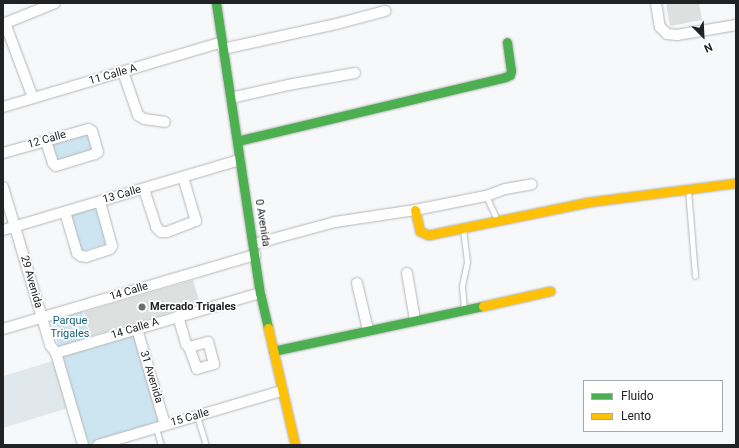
<!DOCTYPE html>
<style>
body{margin:0}
#map{position:relative;width:739px;height:448px;overflow:hidden;background:#f6f8fa;font-family:Roboto,sans-serif}
div>[style]{position:absolute}
.built>*{inset:0;background:#e1e8ec}
.green>*{inset:0;background:#cde5f1}
.building>*{inset:0;background:#dee0e0}
.roads{filter:drop-shadow(0 0 1px #b5b6b7) drop-shadow(0 0 1px #b5b6b7)}
.lane>*{height:5px;margin:-2.5px;padding:0 2.5px;transform-origin:2.5px;border-radius:2.5px;background:#fefefe}
.street>*{height:10px;margin:-5px;padding:0 5px;transform-origin:5px;border-radius:5px;background:#fefefe}
.fast>*{height:9px;margin:-4.5px;padding:0 4.5px;transform-origin:4.5px;border-radius:4.5px;background:#4caf50}
.slow>*{height:9px;margin:-4.5px;padding:0 4.5px;transform-origin:4.5px;border-radius:4.5px;background:#ffc107}
.dots>*{width:11px;height:11px;translate:-50% -50%;box-sizing:border-box;border:2px solid #fff;border-radius:50%}
span{translate:-50% -50%;white-space:nowrap;text-align:center;line-height:1.15;-webkit-text-stroke:3.5px #fff;paint-order:stroke}
.street-label{font-size:11px;color:#212223}
.poi-label{font-size:11px;color:#212223;font-weight:700}
.left{translate:0 -50%;text-align:left}
.park-label{font-size:11px;color:#135d78}
.frame{position:absolute;inset:0;border:4px solid #212223;pointer-events:none}
.legend{position:absolute;left:583px;top:380px;width:140px;height:52px;box-sizing:border-box;background:#fff;border:1px solid #a6a7a7;margin:0;padding:5px 7px;list-style:none;font-size:12px;color:#212223}
.legend li{display:flex;align-items:center;gap:8px;height:20px}
.legend b{width:20px;border:1px solid #a6a7a7}
.north{position:absolute;left:683px;top:16px;width:40px;height:40px;-webkit-text-stroke:3px #fff;paint-order:stroke;rotate:156deg;font-size:11px;font-weight:700;line-height:16px;text-align:center;color:#212223}
.north::after{content:'';display:block;margin:auto;width:14px;height:18px;background:#212223;clip-path:polygon(50% 0,100% 100%,50% 72%,0 100%)}
</style>
<div id="map">
<div class="built">
<div style="clip-path:polygon(53px 361px,68px 408px,3px 428px,3px 376px)"></div>
</div>
<div class="green">
<div style="clip-path:polygon(88px 131px,94px 152px,55px 164px,49px 143px)"></div>
<div style="clip-path:polygon(99px 206px,110px 243px,79px 252px,68px 215px)"></div>
<div style="clip-path:polygon(81px 308px,91px 338px,59px 348px,50px 317px)"></div>
<div style="clip-path:polygon(136px 334px,162px 424px,86px 445px,60px 356px)"></div>
</div>
<div class="building">
<div style="clip-path:polygon(666px 3px,699px 3px,702px 20px,670px 26px)"></div>
<div style="clip-path:polygon(193px 280px,200px 304px,91px 336px,84px 312px)"></div>
</div>
<div class="roads">
<div class="lane">
<div style="left:688px;top:190px;width:86px;rotate:85.3deg"></div>
<div style="left:486px;top:196px;width:26px;rotate:65deg"></div>
<div style="left:463px;top:229px;width:33px;rotate:83deg"></div>
<div style="left:467px;top:262px;width:25px;rotate:102deg"></div>
<div style="left:462px;top:286px;width:22px;rotate:85deg"></div>
<div style="left:197px;top:416px;width:30px;rotate:73deg"></div>
<div style="left:156px;top:428px;width:18px;rotate:74deg"></div>
</div>
<div class="street">
<div style="left:656px;top:3px;width:24px;rotate:81deg"></div>
<div style="left:660px;top:27px;width:10px;rotate:45deg"></div>
<div style="left:667px;top:34px;width:10px;rotate:6deg"></div>
<div style="left:677px;top:35px;width:60px;rotate:-9.6deg"></div>
<div style="left:5px;top:23px;width:80px;rotate:69.5deg"></div>
<div style="left:3px;top:24px;width:56px;rotate:-22deg"></div>
<div style="left:223px;top:49px;width:120px;rotate:-12.5deg"></div>
<div style="left:340px;top:23px;width:47px;rotate:-14.9deg"></div>
<div style="left:123px;top:72px;width:46px;rotate:70.8deg"></div>
<div style="left:138px;top:115px;width:7px;rotate:34deg"></div>
<div style="left:144px;top:119px;width:21px;rotate:8deg"></div>
<div style="left:231px;top:98px;width:58px;rotate:-12.8deg"></div>
<div style="left:288px;top:85px;width:68px;rotate:-10.2deg"></div>
<div style="left:3px;top:107px;width:228px;rotate:-16.5deg"></div>
<div style="left:3px;top:153px;width:45px;rotate:-15.6deg"></div>
<div style="left:46px;top:141px;width:44px;rotate:-15.9deg"></div>
<div style="left:88px;top:129px;width:4px;rotate:27deg"></div>
<div style="left:92px;top:131px;width:22px;rotate:74deg"></div>
<div style="left:98px;top:152px;width:4px;rotate:146deg"></div>
<div style="left:95px;top:154px;width:41px;rotate:162.9deg"></div>
<div style="left:56px;top:166px;width:4px;rotate:-135deg"></div>
<div style="left:53px;top:163px;width:23px;rotate:-108deg"></div>
<div style="left:3px;top:187px;width:165px;rotate:73.4deg"></div>
<div style="left:50px;top:345px;width:10px;rotate:53deg"></div>
<div style="left:56px;top:353px;width:96px;rotate:73.6deg"></div>
<div style="left:144px;top:189px;width:40px;rotate:72deg"></div>
<div style="left:156px;top:227px;width:7px;rotate:45deg"></div>
<div style="left:161px;top:232px;width:6px"></div>
<div style="left:167px;top:232px;width:31px;rotate:-21deg"></div>
<div style="left:196px;top:221px;width:46px;rotate:-106.5deg"></div>
<div style="left:65px;top:212px;width:43px;rotate:73.7deg"></div>
<div style="left:77px;top:253px;width:5px;rotate:37deg"></div>
<div style="left:81px;top:256px;width:5px;rotate:11deg"></div>
<div style="left:86px;top:257px;width:25px;rotate:-18deg"></div>
<div style="left:110px;top:249px;width:4px;rotate:-56deg"></div>
<div style="left:112px;top:246px;width:46px;rotate:-105.3deg"></div>
<div style="left:3px;top:230px;width:247px;rotate:-16.5deg"></div>
<div style="left:254px;top:244px;width:84px;rotate:-15.2deg"></div>
<div style="left:335px;top:222px;width:81px;rotate:-8.5deg"></div>
<div style="left:415px;top:210px;width:72px;rotate:-11.2deg"></div>
<div style="left:486px;top:196px;width:20px;rotate:-20deg"></div>
<div style="left:505px;top:189px;width:27px;rotate:-10deg"></div>
<div style="left:407px;top:273px;width:48px;rotate:80.3deg"></div>
<div style="left:357px;top:283px;width:48px;rotate:76.8deg"></div>
<div style="left:178px;top:316px;width:29px;rotate:74deg"></div>
<div style="left:186px;top:344px;width:4px;rotate:45deg"></div>
<div style="left:189px;top:347px;width:23px;rotate:70deg"></div>
<div style="left:197px;top:369px;width:18px;rotate:-16deg"></div>
<div style="left:214px;top:364px;width:23px;rotate:-105deg"></div>
<div style="left:208px;top:342px;width:20px;rotate:165deg"></div>
<div style="left:3px;top:329px;width:263px;rotate:-16.4deg"></div>
<div style="left:137px;top:329px;width:100px;rotate:73.7deg"></div>
<div style="left:56px;top:353px;width:213px;rotate:-16.4deg"></div>
<div style="left:98px;top:445px;width:192px;rotate:-16.4deg"></div>
</div>
<div class="fast">
<div style="left:216px;top:3px;width:293px;rotate:81.4deg"></div>
<div style="left:260px;top:293px;width:36px;rotate:77deg"></div>
<div style="left:237px;top:141px;width:276px;rotate:-13.4deg"></div>
<div style="left:505px;top:77px;width:5px;rotate:-22deg"></div>
<div style="left:510px;top:75px;width:4px;rotate:-76deg"></div>
<div style="left:511px;top:71px;width:29px;rotate:-98deg"></div>
<div style="left:273px;top:351px;width:215px;rotate:-12.1deg"></div>
</div>
<div class="slow">
<div style="left:415px;top:210px;width:22px;rotate:77deg"></div>
<div style="left:420px;top:231px;width:9px;rotate:27deg"></div>
<div style="left:428px;top:235px;width:164px;rotate:-11.6deg"></div>
<div style="left:589px;top:202px;width:148px;rotate:-7.4deg"></div>
<div style="left:483px;top:306px;width:69px;rotate:-12.6deg"></div>
<div style="left:268px;top:328px;width:120px;rotate:77deg"></div>
</div>
</div>
<div class="dots">
<div style="left:142px;top:307px;background:#6c6d6e"></div>
</div>
<div class="street-label">
<span style="left:113px;top:75px;rotate:-16deg">11 Calle A</span>
<span style="left:47px;top:140px;rotate:-16deg">12 Calle</span>
<span style="left:122px;top:195px;rotate:-16deg">13 Calle</span>
<span style="left:262px;top:223px;rotate:81deg">0 Avenida</span>
<span style="left:31px;top:282px;rotate:74deg">29 Avenida</span>
<span style="left:129px;top:292px;rotate:-17deg">14 Calle</span>
<span style="left:135px;top:329px;rotate:-17deg">14 Calle A</span>
<span style="left:151px;top:377px;rotate:73deg">31 Avenida</span>
<span style="left:190px;top:418px;rotate:-16deg">15 Calle</span>
</div>
<div class="poi-label">
<span class="left" style="left:150px;top:307px">Mercado Trigales</span>
</div>
<div class="park-label">
<span style="left:70px;top:328px">Parque<br>Trigales</span>
</div>
<div class="frame"></div>
<ul class="legend">
<li><b style="height:5px;background:#4caf50"></b>Fluido</li>
<li><b style="height:5px;background:#ffc107"></b>Lento</li>
</ul>
<div class="north">N</div>
</div>
